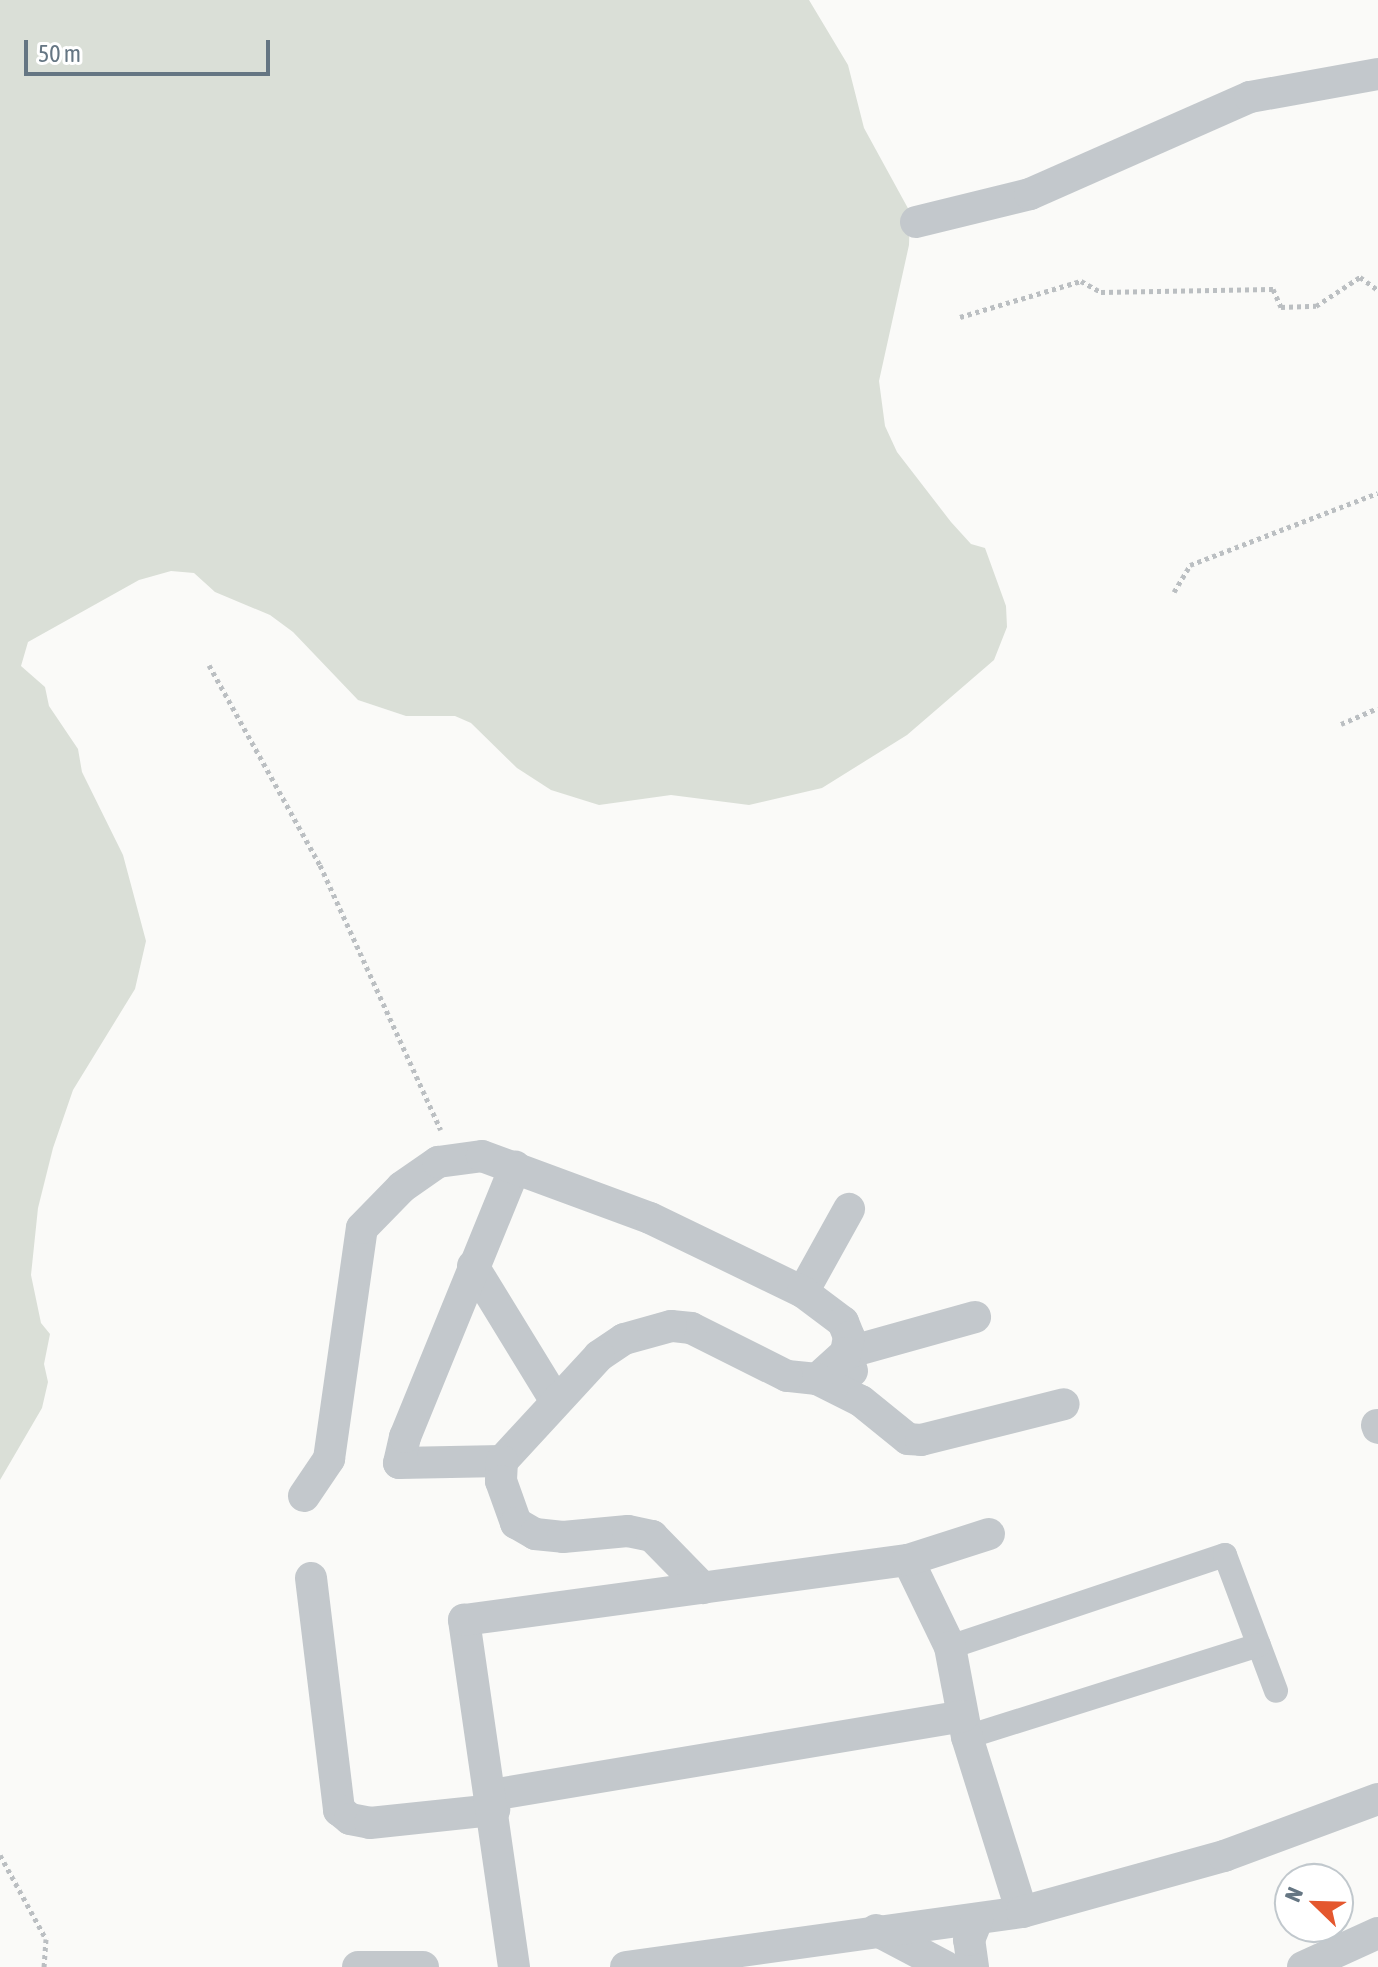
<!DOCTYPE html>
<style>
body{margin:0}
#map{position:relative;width:1378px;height:1967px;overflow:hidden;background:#fafaf8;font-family:"Asap Condensed",sans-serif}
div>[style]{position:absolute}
.green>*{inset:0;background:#dadfd7}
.path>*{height:5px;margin-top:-2.5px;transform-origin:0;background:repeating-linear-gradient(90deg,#bbbfc2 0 4px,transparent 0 8px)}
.pedestrian>*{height:24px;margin:-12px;padding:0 12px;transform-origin:12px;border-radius:12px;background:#c3c8cc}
.minor>*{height:32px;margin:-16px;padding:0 16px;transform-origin:16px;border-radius:16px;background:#c3c8cc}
span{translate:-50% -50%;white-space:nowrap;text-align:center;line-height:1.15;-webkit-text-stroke:8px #fff;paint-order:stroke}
.north{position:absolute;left:1274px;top:1863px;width:80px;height:80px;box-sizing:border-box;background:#fff;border:2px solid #c1c8cd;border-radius:50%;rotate:293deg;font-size:22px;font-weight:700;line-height:32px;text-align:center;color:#657683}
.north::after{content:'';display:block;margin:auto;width:28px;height:36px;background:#e4572e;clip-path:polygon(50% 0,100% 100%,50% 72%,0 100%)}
.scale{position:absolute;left:24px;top:40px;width:246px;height:36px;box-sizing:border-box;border:4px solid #657683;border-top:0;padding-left:10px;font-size:24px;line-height:28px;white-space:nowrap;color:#657683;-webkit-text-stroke:6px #fff;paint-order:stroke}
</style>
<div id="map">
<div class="green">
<div style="clip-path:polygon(0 0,809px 0,848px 65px,864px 128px,910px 212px,909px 245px,879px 381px,885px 426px,897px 452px,951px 522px,971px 544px,985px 548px,1006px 606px,1007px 627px,994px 660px,907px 735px,822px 788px,749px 805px,671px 795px,599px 805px,551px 790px,517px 768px,471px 723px,455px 716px,406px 716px,358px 700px,293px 632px,270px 615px,215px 592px,194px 573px,171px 571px,139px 580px,28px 642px,21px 666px,45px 687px,49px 706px,78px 749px,82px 772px,123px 855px,146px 941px,135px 989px,73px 1090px,53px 1148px,38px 1208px,31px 1275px,41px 1323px,50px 1334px,44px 1364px,48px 1382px,42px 1408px,0 1480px)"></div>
</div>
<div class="path">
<div style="left:960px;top:317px;width:126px;rotate:-16.6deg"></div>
<div style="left:1081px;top:281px;width:23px;rotate:29deg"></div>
<div style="left:1101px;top:292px;width:172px;rotate:-1deg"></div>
<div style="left:1273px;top:289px;width:20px;rotate:66deg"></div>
<div style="left:1281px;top:307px;width:35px;rotate:-2deg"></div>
<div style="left:1316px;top:306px;width:53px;rotate:-33.4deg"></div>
<div style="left:1360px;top:277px;width:22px;rotate:36deg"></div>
<div style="left:1174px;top:592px;width:31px;rotate:-59deg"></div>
<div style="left:1190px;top:565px;width:201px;rotate:-21deg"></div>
<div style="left:209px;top:665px;width:229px;rotate:61deg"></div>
<div style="left:320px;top:865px;width:291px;rotate:65.5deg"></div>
<div style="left:1341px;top:724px;width:40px;rotate:-23.4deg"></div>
<div style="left:0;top:1855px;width:96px;rotate:61.3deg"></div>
<div style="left:46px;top:1939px;width:28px;rotate:94deg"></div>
</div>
<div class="pedestrian">
<div style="left:950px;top:1647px;width:290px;rotate:-18.5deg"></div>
<div style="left:1225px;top:1555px;width:145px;rotate:69.4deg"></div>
<div style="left:967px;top:1737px;width:306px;rotate:-17.5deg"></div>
</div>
<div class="minor">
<div style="left:916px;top:222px;width:117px;rotate:-13.8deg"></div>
<div style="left:1030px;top:194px;width:240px;rotate:-23.8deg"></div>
<div style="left:1250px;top:97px;width:130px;rotate:-10.2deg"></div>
<div style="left:473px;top:1266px;width:157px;rotate:58.5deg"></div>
<div style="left:803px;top:1292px;width:95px;rotate:-61deg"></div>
<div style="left:852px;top:1371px;width:19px;rotate:-108deg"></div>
<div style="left:846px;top:1353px;width:134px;rotate:-15.6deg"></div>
<div style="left:817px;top:1379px;width:49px;rotate:26.6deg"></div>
<div style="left:861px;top:1401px;width:60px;rotate:39deg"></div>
<div style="left:908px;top:1439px;width:13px;rotate:4deg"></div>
<div style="left:921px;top:1440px;width:147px;rotate:-14.1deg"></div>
<div style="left:1377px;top:1425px;width:3px;rotate:72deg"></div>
<div style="left:502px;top:1461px;width:103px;rotate:178.9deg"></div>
<div style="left:399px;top:1463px;width:27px;rotate:-77deg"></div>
<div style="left:405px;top:1437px;width:292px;rotate:-67.8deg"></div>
<div style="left:304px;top:1496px;width:45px;rotate:-56deg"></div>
<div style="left:329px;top:1459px;width:233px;rotate:-81.9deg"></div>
<div style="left:362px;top:1228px;width:57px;rotate:-45.7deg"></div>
<div style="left:402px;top:1187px;width:44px;rotate:-34.8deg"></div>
<div style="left:438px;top:1162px;width:44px;rotate:-7.8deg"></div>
<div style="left:482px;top:1156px;width:179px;rotate:20.3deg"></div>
<div style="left:650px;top:1218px;width:170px;rotate:25.8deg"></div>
<div style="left:803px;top:1292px;width:50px;rotate:36.9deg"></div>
<div style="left:843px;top:1322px;width:16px;rotate:68deg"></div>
<div style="left:849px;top:1337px;width:16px;rotate:101deg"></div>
<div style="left:846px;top:1353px;width:39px;rotate:138deg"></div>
<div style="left:817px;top:1379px;width:30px;rotate:-174deg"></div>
<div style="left:787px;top:1376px;width:107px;rotate:-153.4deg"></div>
<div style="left:691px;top:1328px;width:20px;rotate:-174deg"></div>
<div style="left:671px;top:1326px;width:49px;rotate:164.5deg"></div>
<div style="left:624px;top:1339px;width:30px;rotate:146deg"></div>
<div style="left:599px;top:1356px;width:143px;rotate:132.7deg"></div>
<div style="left:502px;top:1461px;width:20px;rotate:93deg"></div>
<div style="left:501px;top:1481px;width:45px;rotate:70.3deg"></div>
<div style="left:516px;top:1523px;width:22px;rotate:30deg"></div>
<div style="left:535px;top:1534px;width:28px;rotate:6deg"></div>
<div style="left:563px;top:1537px;width:65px;rotate:-5.3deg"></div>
<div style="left:628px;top:1531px;width:25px;rotate:12deg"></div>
<div style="left:652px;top:1536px;width:73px;rotate:45.6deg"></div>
<div style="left:908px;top:1560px;width:97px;rotate:64.2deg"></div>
<div style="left:950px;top:1647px;width:92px;rotate:79.3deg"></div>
<div style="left:967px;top:1737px;width:183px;rotate:72.6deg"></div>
<div style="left:311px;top:1578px;width:234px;rotate:83.1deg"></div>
<div style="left:339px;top:1810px;width:14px;rotate:39deg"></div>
<div style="left:350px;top:1819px;width:20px;rotate:11deg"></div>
<div style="left:370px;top:1823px;width:125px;rotate:-6deg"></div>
<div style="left:492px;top:1795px;width:477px;rotate:-9.5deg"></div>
<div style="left:876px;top:1930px;width:79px;rotate:27.9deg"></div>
<div style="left:358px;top:1967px;width:65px"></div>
<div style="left:514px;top:1967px;width:351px;rotate:-98.2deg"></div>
<div style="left:464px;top:1620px;width:448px;rotate:-7.7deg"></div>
<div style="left:908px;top:1560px;width:85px;rotate:-17.8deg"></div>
<div style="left:626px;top:1967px;width:400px;rotate:-7.9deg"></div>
<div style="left:1022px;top:1912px;width:210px;rotate:-15.5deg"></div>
<div style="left:1224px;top:1856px;width:164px;rotate:-20.3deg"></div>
<div style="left:973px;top:1967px;width:27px;rotate:-98deg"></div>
<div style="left:969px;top:1940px;width:22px;rotate:-68deg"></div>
<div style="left:1303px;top:1967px;width:82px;rotate:-24.4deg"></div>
</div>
<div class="north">N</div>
<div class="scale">50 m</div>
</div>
